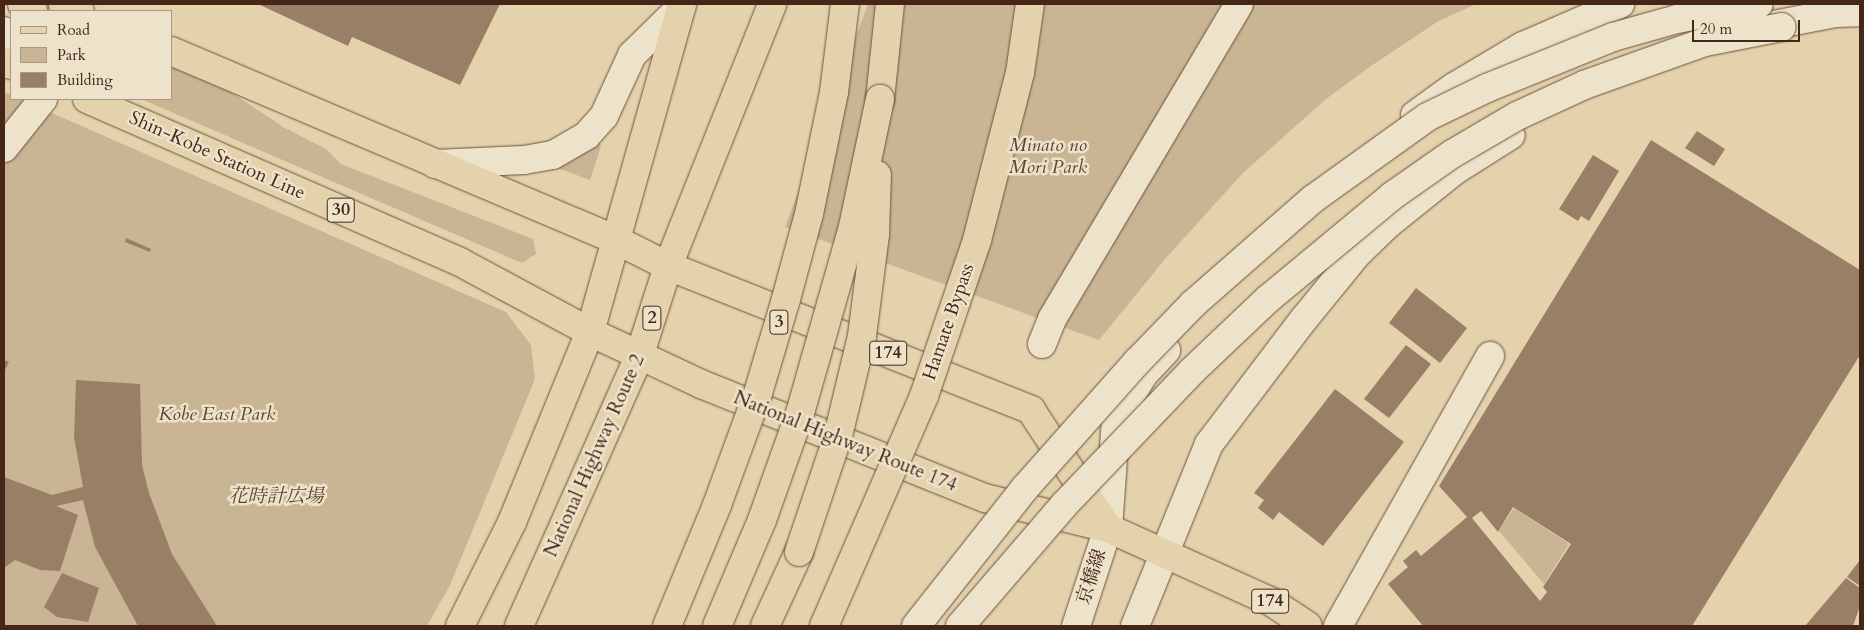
<!DOCTYPE html>
<meta charset="utf-8">
<style>
body{margin:0}
#map{position:relative;width:1864px;height:630px;overflow:hidden;background:#e4d2ad;font-family:Cardo,"Noto Serif JP",serif}
div>[style]{position:absolute}
.green>*{inset:0;background:#c9b594}
.building>*{inset:0;background:#987f65}
.roads{filter:drop-shadow(0 0 1px #6d513d) drop-shadow(0 0 1px #6d513d)}
.minor>*{height:28px;margin:-14px;padding:0 14px;transform-origin:14px;border-radius:14px;background:#ede2ca}
.major>*{height:28px;margin:-14px;padding:0 14px;transform-origin:14px;border-radius:14px;background:#e4d2ad}
.highway>*{height:28px;margin:-14px;padding:0 14px;transform-origin:14px;border-radius:14px;background:#e4d2ad}
.bridges{filter:drop-shadow(0 0 1px #6d513d) drop-shadow(0 0 1px #6d513d)}
.minor-bridge>*{height:28px;margin:-14px;padding:0 14px;transform-origin:14px;border-radius:14px;background:#ede2ca}
.highway-bridge>*{height:28px;margin:-14px;padding:0 14px;transform-origin:14px;border-radius:14px;background:#e4d2ad}
span{translate:-50% -50%;white-space:nowrap;text-align:center;line-height:1.15;-webkit-text-stroke:5px #ede2ca;paint-order:stroke}
.shield-label span{padding:1px 4px;background:#ede2ca;border:1px solid;border-radius:4px;-webkit-text-stroke-width:0}
.shield-label{font-size:18px;color:#452618;font-weight:700}
.park-label{font-size:19px;color:#5f4331;font-style:italic}
.street-label{font-size:19px;color:#452618}
.frame{position:absolute;inset:0;border:5px solid #452618;pointer-events:none}
.legend{position:absolute;left:10px;top:10px;width:162px;height:90px;box-sizing:border-box;background:#ede2ca;border:1px solid #aa9783;margin:0;padding:6px 9px;list-style:none;font-size:15px;color:#452618}
.legend li{display:flex;align-items:center;gap:10px;height:25px}
.legend b{width:25px;border:1px solid #aa9783}
.scale{position:absolute;left:1692px;top:20px;width:108px;height:22px;box-sizing:border-box;border:2px solid #452618;border-top:0;padding-left:6px;font-size:15px;line-height:18px;white-space:nowrap;color:#452618;-webkit-text-stroke:4px #ede2ca;paint-order:stroke}
</style>
<div id="map">
<div class="green">
<div style="clip-path:polygon(868px 4px,1476px 4px,1437px 22px,1371px 66px,1326px 99px,1242px 174px,1166px 258px,1099px 340px,785px 227px)"></div>
<div style="clip-path:polygon(171px 62px,226px 89px,285px 128px,326px 149px,341px 164px,533px 239px,536px 254px,522px 263px,141px 99px,171px 99px)"></div>
<div style="clip-path:polygon(4px 92px,11px 95px,11px 99px,20px 99px,506px 312px,531px 345px,535px 379px,450px 585px,427px 626px,4px 626px)"></div>
<div style="clip-path:polygon(598px 140px,601px 146px,590px 180px,557px 168px)"></div>
<div style="clip-path:polygon(1514px 508px,1569px 544px,1544px 584px,1499px 531px)"></div>
</div>
<div class="building">
<div style="clip-path:polygon(258px 4px,500px 4px,460px 85px,352px 37px,348px 46px)"></div>
<div style="clip-path:polygon(1697px 131px,1725px 149px,1714px 166px,1685px 148px)"></div>
<div style="clip-path:polygon(evenodd,1651px 140px,1860px 270px,1860px 355px,1692px 626px,1423px 626px,1388px 584px,1408px 567px,1403px 561px,1416px 550px,1421px 556px,1467px 517px,1439px 486px,1651px 140px,1513px 507px,1571px 544px,1543px 587px,1547px 592px,1540px 601px,1472px 518px,1481px 511px,1498px 532px,1513px 507px)"></div>
<div style="clip-path:polygon(1593px 155px,1619px 171px,1589px 221px,1581px 216px,1578px 221px,1559px 209px)"></div>
<div style="clip-path:polygon(126px 238px,151px 249px,150px 252px,125px 242px)"></div>
<div style="clip-path:polygon(1416px 288px,1467px 328px,1440px 363px,1389px 323px)"></div>
<div style="clip-path:polygon(1406px 345px,1431px 364px,1389px 418px,1364px 399px)"></div>
<div style="clip-path:polygon(4px 360px,9px 362px,4px 372px)"></div>
<div style="clip-path:polygon(76px 380px,140px 384px,142px 465px,149px 493px,172px 554px,217px 626px,138px 626px,95px 547px,83px 500px,56px 506px,78px 515px,60px 571px,40px 570px,15px 560px,4px 568px,4px 477px,52px 495px,83px 487px,74px 437px)"></div>
<div style="clip-path:polygon(1335px 389px,1404px 442px,1323px 546px,1279px 512px,1273px 520px,1258px 508px,1264px 500px,1254px 493px)"></div>
<div style="clip-path:polygon(1860px 560px,1860px 586px,1847px 577px)"></div>
<div style="clip-path:polygon(62px 573px,99px 588px,88px 622px,57px 617px,44px 607px)"></div>
<div style="clip-path:polygon(1846px 578px,1860px 588px,1860px 606px,1853px 626px,1805px 626px)"></div>
</div>
<div class="roads">
<div class="minor">
<div style="left:1758px;top:28px;width:79px;rotate:-10.9deg"></div>
<div style="left:1836px;top:13px;width:24px;rotate:-2deg"></div>
<div style="left:4px;top:31px;width:9px;rotate:36deg"></div>
<div style="left:1415px;top:115px;width:48px;rotate:-35.7deg"></div>
<div style="left:1454px;top:87px;width:80px;rotate:-30.7deg"></div>
<div style="left:1523px;top:46px;width:106px;rotate:-23.4deg"></div>
<div style="left:4px;top:148px;width:63px;rotate:-51.5deg"></div>
<div style="left:435px;top:164px;width:89px;rotate:-2.6deg"></div>
<div style="left:524px;top:160px;width:29px;rotate:-10deg"></div>
<div style="left:553px;top:155px;width:39px;rotate:-30deg"></div>
<div style="left:587px;top:135px;width:25px;rotate:-48deg"></div>
<div style="left:604px;top:116px;width:67px;rotate:-65.3deg"></div>
<div style="left:632px;top:55px;width:69px;rotate:-44.4deg"></div>
<div style="left:1042px;top:344px;width:27px;rotate:-68deg"></div>
<div style="left:1052px;top:319px;width:366px;rotate:-59.3deg"></div>
<div style="left:1076px;top:626px;width:103px;rotate:-71.9deg"></div>
<div style="left:1108px;top:528px;width:108px;rotate:-85.8deg"></div>
<div style="left:1116px;top:420px;width:52px;rotate:-59deg"></div>
<div style="left:1143px;top:375px;width:34px;rotate:-47deg"></div>
<div style="left:1135px;top:626px;width:196px;rotate:-67.9deg"></div>
<div style="left:1209px;top:444px;width:157px;rotate:-52.8deg"></div>
<div style="left:1304px;top:319px;width:84px;rotate:-50.8deg"></div>
<div style="left:1357px;top:254px;width:43px;rotate:-44.1deg"></div>
<div style="left:1388px;top:224px;width:85px;rotate:-38.8deg"></div>
<div style="left:1454px;top:171px;width:67px;rotate:-32.3deg"></div>
<div style="left:1338px;top:626px;width:310px;rotate:-60.6deg"></div>
</div>
<div class="major">
<div style="left:22px;top:4px;width:13px;rotate:32deg"></div>
<div style="left:63px;top:4px;width:18px;rotate:22deg"></div>
<div style="left:171px;top:51px;width:483px;rotate:23deg"></div>
<div style="left:4px;top:62px;width:8px;rotate:23deg"></div>
<div style="left:87px;top:99px;width:407px;rotate:23.6deg"></div>
<div style="left:460px;top:262px;width:148px;rotate:28.3deg"></div>
</div>
<div class="highway">
<div style="left:880px;top:99px;width:96px;rotate:-84deg"></div>
<div style="left:616px;top:240px;width:58px;rotate:26.6deg"></div>
<div style="left:668px;top:266px;width:391px;rotate:21.6deg"></div>
<div style="left:1031px;top:410px;width:141px;rotate:56.9deg"></div>
<div style="left:590px;top:332px;width:123px;rotate:25.1deg"></div>
<div style="left:701px;top:384px;width:306px;rotate:21.9deg"></div>
<div style="left:985px;top:498px;width:127px;rotate:13.7deg"></div>
<div style="left:1108px;top:528px;width:178px;rotate:24.3deg"></div>
<div style="left:1270px;top:601px;width:45px;rotate:33.3deg"></div>
<div style="left:460px;top:626px;width:116px;rotate:-63.4deg"></div>
<div style="left:512px;top:522px;width:205px;rotate:-67.7deg"></div>
<div style="left:590px;top:332px;width:341px;rotate:-74.3deg"></div>
<div style="left:519px;top:626px;width:295px;rotate:-66deg"></div>
<div style="left:639px;top:357px;width:96px;rotate:-72.3deg"></div>
<div style="left:668px;top:266px;width:282px;rotate:-68.3deg"></div>
<div style="left:765px;top:626px;width:81px;rotate:-65.3deg"></div>
</div>
</div>
<div class="bridges">
<div class="minor-bridge">
<div style="left:916px;top:626px;width:176px;rotate:-51.7deg"></div>
<div style="left:1025px;top:488px;width:169px;rotate:-48.4deg"></div>
<div style="left:1137px;top:362px;width:81px;rotate:-46deg"></div>
<div style="left:1193px;top:304px;width:159px;rotate:-41.2deg"></div>
<div style="left:1313px;top:199px;width:140px;rotate:-35.7deg"></div>
<div style="left:1427px;top:117px;width:67px;rotate:-25.8deg"></div>
<div style="left:1487px;top:88px;width:136px;rotate:-22deg"></div>
<div style="left:1613px;top:37px;width:66px;rotate:-15.7deg"></div>
<div style="left:1677px;top:19px;width:83px;rotate:-10.4deg"></div>
<div style="left:960px;top:626px;width:160px;rotate:-49.3deg"></div>
<div style="left:1064px;top:505px;width:184px;rotate:-46.3deg"></div>
<div style="left:1191px;top:372px;width:106px;rotate:-43.5deg"></div>
<div style="left:1268px;top:299px;width:161px;rotate:-39.7deg"></div>
<div style="left:1392px;top:196px;width:73px;rotate:-35deg"></div>
<div style="left:1452px;top:154px;width:75px;rotate:-30.3deg"></div>
<div style="left:1517px;top:116px;width:74px;rotate:-24.8deg"></div>
<div style="left:1584px;top:85px;width:128px;rotate:-19.6deg"></div>
<div style="left:1705px;top:42px;width:78px;rotate:-11deg"></div>
</div>
<div class="highway-bridge">
<div style="left:799px;top:552px;width:122px;rotate:-71.4deg"></div>
<div style="left:838px;top:436px;width:103px;rotate:-76.5deg"></div>
<div style="left:862px;top:336px;width:103px;rotate:-82.7deg"></div>
<div style="left:875px;top:234px;width:59px;rotate:-88.1deg"></div>
<div style="left:667px;top:626px;width:131px;rotate:-67.5deg"></div>
<div style="left:717px;top:505px;width:119px;rotate:-69.9deg"></div>
<div style="left:758px;top:393px;width:98px;rotate:-73.4deg"></div>
<div style="left:786px;top:299px;width:88px;rotate:-74.9deg"></div>
<div style="left:809px;top:214px;width:125px;rotate:-78.4deg"></div>
<div style="left:834px;top:92px;width:89px;rotate:-82.9deg"></div>
<div style="left:717px;top:626px;width:115px;rotate:-67deg"></div>
<div style="left:762px;top:520px;width:114px;rotate:-70.4deg"></div>
<div style="left:800px;top:413px;width:193px;rotate:-74.1deg"></div>
<div style="left:853px;top:227px;width:131px;rotate:-78.1deg"></div>
<div style="left:824px;top:626px;width:251px;rotate:-66.5deg"></div>
<div style="left:924px;top:396px;width:165px;rotate:-71.2deg"></div>
<div style="left:977px;top:240px;width:172px;rotate:-75.6deg"></div>
<div style="left:1020px;top:73px;width:70px;rotate:-81.8deg"></div>
</div>
</div>
<div class="shield-label">
<span style="left:341px;top:210px">30</span>
<span style="left:652px;top:318px">2</span>
<span style="left:779px;top:322px">3</span>
<span style="left:888px;top:353px">174</span>
<span style="left:1270px;top:601px">174</span>
</div>
<div class="park-label">
<span style="left:1048px;top:157px">Minato no<br>Mori Park</span>
<span style="left:217px;top:415px">Kobe East Park</span>
<span style="left:276px;top:497px">花時計広場</span>
</div>
<div class="street-label">
<span style="left:217px;top:156px;rotate:24deg">Shin-Kobe Station Line</span>
<span style="left:949px;top:322px;rotate:-71deg">Hamate Bypass</span>
<span style="left:845px;top:442px;rotate:22deg">National Highway Route 174</span>
<span style="left:595px;top:456px;rotate:-66deg">National Highway Route 2</span>
<span style="left:1092px;top:577px;rotate:-72deg">京橋線</span>
</div>
<div class="frame"></div>
<ul class="legend">
<li><b style="height:6px;background:#e4d2ad"></b>Road</li>
<li><b style="height:14px;background:#c9b594"></b>Park</li>
<li><b style="height:14px;background:#987f65"></b>Building</li>
</ul>
<div class="scale">20 m</div>
</div>
